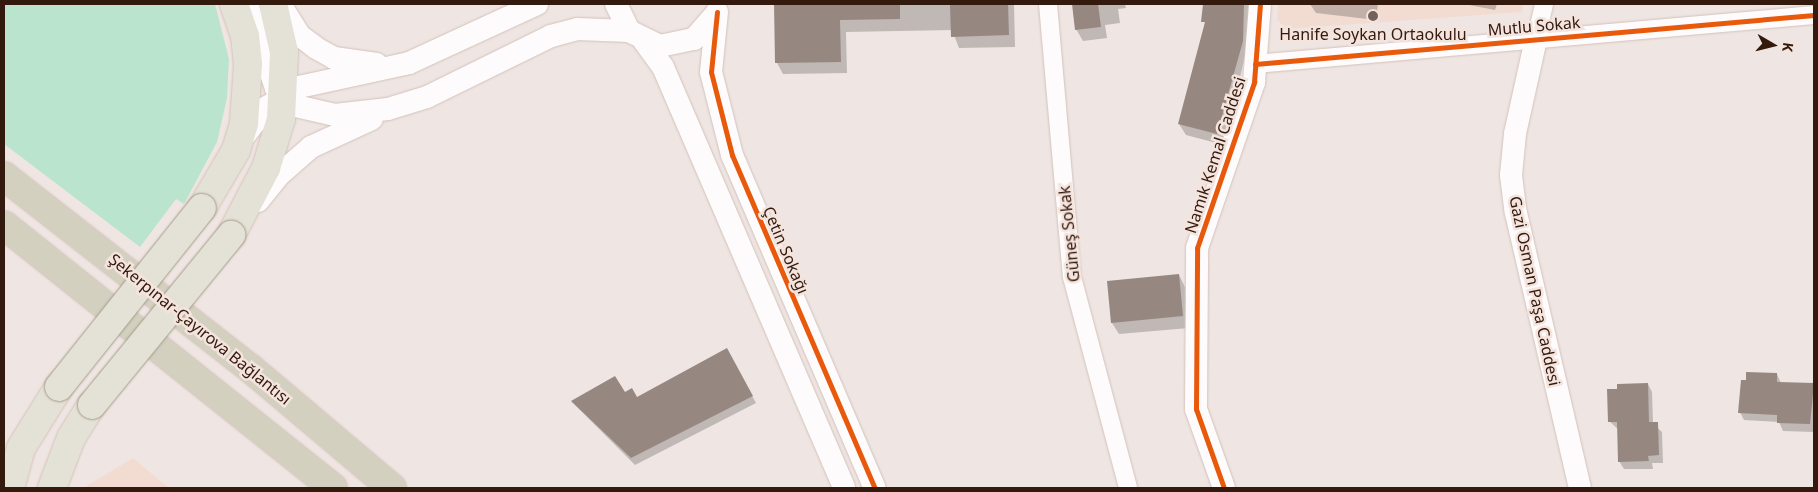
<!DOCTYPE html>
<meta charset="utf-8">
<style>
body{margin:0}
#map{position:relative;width:1818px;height:492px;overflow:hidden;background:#efe6e3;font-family:"Noto Sans",sans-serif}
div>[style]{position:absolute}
.built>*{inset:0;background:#f2dcd2}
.green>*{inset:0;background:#bae4cd}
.shadow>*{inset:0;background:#0003}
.building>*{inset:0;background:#978781}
.roads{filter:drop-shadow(0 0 1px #d4c1ba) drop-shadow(0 0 1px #d4c1ba)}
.minor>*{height:18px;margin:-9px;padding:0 9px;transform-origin:9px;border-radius:9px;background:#fdfbfb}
.tertiary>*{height:22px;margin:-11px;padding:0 11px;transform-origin:11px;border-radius:11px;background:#fdfbfb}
.primary>*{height:28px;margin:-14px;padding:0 14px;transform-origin:14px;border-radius:14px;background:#e4e2d7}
.motorway>*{height:28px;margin:-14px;padding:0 14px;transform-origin:14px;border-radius:14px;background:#d3d0c0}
.bridges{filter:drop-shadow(0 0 1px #a39b88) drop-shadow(0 0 1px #a39b88)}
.primary-bridge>*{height:28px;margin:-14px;padding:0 14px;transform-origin:14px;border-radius:14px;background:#e4e2d7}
.cycleway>*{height:5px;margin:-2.5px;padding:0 2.5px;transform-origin:2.5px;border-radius:2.5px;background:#e8590c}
.dots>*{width:14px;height:14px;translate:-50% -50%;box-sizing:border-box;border:2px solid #f4e4de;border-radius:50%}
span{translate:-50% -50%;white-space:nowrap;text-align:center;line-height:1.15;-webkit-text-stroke:5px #f4e4de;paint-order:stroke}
.street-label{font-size:16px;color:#34190d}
.poi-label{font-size:16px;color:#34190d}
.frame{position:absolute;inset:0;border:5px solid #34190d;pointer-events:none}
.north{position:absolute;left:1748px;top:20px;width:50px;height:50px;-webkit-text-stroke:4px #f4e4de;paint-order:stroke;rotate:98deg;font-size:14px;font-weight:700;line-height:20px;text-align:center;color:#34190d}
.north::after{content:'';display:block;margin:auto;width:18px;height:22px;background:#34190d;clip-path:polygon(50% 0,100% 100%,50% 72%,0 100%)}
</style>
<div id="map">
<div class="built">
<div style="clip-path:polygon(1278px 4px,1524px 4px,1522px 12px,1287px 29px,1277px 20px)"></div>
<div style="clip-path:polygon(133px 458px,169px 488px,83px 488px)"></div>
</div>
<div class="green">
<div style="clip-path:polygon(4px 4px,215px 4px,229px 59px,227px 98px,217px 142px,184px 204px,176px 199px,140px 247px,4px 144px)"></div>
</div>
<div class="shadow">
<div style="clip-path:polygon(776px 4px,1014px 4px,1015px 47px,959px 48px,952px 30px,846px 32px,847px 73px,783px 74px,777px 63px)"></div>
<div style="clip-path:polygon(1074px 4px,1125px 4px,1126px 8px,1118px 9px,1120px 23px,1105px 25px,1107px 38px,1083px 41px,1076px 29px)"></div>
<div style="clip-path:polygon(1204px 4px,1251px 4px,1246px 52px,1224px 145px,1186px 135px,1179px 124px,1205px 27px)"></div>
<div style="clip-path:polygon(1310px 4px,1378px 4px,1376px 20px,1316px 13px)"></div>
<div style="clip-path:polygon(1464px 4px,1497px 4px,1495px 10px)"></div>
<div style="clip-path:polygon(1179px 275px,1185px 287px,1189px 328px,1119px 334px,1112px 323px)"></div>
<div style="clip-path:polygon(727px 350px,756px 403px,635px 465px,572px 402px,624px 394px,637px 399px)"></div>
<div style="clip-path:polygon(1777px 374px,1781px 383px,1814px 384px,1814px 432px,1783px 431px,1779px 422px,1744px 420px,1740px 412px)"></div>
<div style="clip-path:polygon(1648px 384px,1652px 392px,1653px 424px,1662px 432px,1663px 463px,1652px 463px,1653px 469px,1624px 469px,1619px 461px,1619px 430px,1609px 421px)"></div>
</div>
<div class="building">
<div style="clip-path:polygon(774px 4px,900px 4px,900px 19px,840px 20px,841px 62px,775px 63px)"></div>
<div style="clip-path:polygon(950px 4px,1008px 4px,1009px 35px,951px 37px)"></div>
<div style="clip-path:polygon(1072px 4px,1098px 4px,1101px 27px,1075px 30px)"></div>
<div style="clip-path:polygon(1203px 4px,1244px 4px,1243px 41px,1217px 134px,1178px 124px,1205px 22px,1201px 22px)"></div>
<div style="clip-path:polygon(1179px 274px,1183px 316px,1111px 323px,1107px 281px)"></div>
<div style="clip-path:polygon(727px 348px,753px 396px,631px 458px,571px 401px,615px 376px,625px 392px,632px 388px,637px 397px)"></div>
<div style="clip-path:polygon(1746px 372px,1777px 373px,1777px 382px,1814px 383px,1810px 424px,1777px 423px,1777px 415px,1738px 413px,1741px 380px,1746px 380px)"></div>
<div style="clip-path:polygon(1648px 383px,1649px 422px,1658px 422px,1659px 455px,1648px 456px,1649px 461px,1618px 462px,1617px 422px,1608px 422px,1607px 389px,1617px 389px,1617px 384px)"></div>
</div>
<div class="roads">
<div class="minor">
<div style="left:1048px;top:4px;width:274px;rotate:85deg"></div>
<div style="left:1072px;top:277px;width:218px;rotate:75.1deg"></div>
<div style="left:1536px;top:39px;width:36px;rotate:-77deg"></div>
<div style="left:1255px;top:64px;width:561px;rotate:-5.01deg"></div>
</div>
<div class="tertiary">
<div style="left:247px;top:4px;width:89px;rotate:71deg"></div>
<div style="left:276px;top:88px;width:27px;rotate:42deg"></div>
<div style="left:296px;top:106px;width:40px;rotate:13deg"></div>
<div style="left:335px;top:115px;width:53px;rotate:-6.5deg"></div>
<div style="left:388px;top:109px;width:41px;rotate:-17.1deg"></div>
<div style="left:427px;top:97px;width:138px;rotate:-26.2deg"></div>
<div style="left:551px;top:36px;width:27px;rotate:-15deg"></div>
<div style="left:577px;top:29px;width:52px;rotate:2.2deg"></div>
<div style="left:280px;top:4px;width:36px;rotate:58deg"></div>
<div style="left:299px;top:35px;width:21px;rotate:37deg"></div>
<div style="left:316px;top:48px;width:21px;rotate:29deg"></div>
<div style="left:334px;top:58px;width:43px;rotate:7.9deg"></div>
<div style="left:616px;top:4px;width:30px;rotate:64deg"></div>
<div style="left:629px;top:31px;width:34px;rotate:26deg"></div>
<div style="left:660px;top:46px;width:35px;rotate:-12deg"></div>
<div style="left:694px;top:39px;width:33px;rotate:-49deg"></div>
<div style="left:717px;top:12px;width:60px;rotate:95.7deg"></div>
<div style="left:711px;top:72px;width:86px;rotate:75.8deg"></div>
<div style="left:732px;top:155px;width:362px;rotate:66.8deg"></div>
<div style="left:1536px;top:39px;width:97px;rotate:102.5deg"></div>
<div style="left:1515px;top:134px;width:41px;rotate:95.6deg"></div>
<div style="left:1511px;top:175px;width:38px;rotate:83deg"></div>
<div style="left:1516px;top:213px;width:282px;rotate:76.9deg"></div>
<div style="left:644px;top:41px;width:32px;rotate:54deg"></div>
<div style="left:663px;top:67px;width:458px;rotate:66.7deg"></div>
<div style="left:241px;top:140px;width:42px;rotate:-51.8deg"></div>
<div style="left:267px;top:107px;width:38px;rotate:-32deg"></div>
<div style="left:299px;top:87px;width:113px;rotate:-12.3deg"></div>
<div style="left:409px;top:63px;width:141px;rotate:-24.7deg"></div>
<div style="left:258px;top:201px;width:33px;rotate:-51deg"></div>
<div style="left:279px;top:175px;width:43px;rotate:-41.2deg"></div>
<div style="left:311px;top:147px;width:67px;rotate:-24.7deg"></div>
<div style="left:1224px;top:488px;width:84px;rotate:-109.5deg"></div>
<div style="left:1196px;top:409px;width:161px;rotate:-89.6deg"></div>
<div style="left:1197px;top:248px;width:176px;rotate:-71deg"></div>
<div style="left:1254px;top:82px;width:78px;rotate:-85.6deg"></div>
</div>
<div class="primary">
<div style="left:202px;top:208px;width:67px;rotate:-59.6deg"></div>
<div style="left:236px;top:150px;width:28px;rotate:-73deg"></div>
<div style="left:244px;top:123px;width:59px;rotate:-86.1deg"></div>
<div style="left:248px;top:64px;width:28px;rotate:-96deg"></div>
<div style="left:245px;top:36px;width:34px;rotate:-109deg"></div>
<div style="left:231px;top:235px;width:76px;rotate:-62.4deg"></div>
<div style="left:266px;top:168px;width:51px;rotate:-73deg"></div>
<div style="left:281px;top:119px;width:67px;rotate:-87.4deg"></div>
<div style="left:284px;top:52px;width:49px;rotate:-102.9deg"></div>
<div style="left:10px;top:488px;width:41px;rotate:-74.6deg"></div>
<div style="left:21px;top:448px;width:72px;rotate:-58.1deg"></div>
<div style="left:52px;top:488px;width:53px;rotate:-69.2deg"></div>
<div style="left:71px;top:438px;width:39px;rotate:-58deg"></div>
</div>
<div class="motorway">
<div style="left:4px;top:176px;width:312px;rotate:38deg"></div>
<div style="left:250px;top:368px;width:186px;rotate:40.2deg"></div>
<div style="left:4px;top:225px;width:421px;rotate:38.6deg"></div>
</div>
</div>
<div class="bridges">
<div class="primary-bridge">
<div style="left:59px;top:387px;width:229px;rotate:-51.4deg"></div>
<div style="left:92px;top:405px;width:220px;rotate:-50.7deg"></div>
</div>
</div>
<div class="cycleway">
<div style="left:717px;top:12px;width:60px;rotate:95.7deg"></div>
<div style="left:711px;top:72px;width:86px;rotate:75.8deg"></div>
<div style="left:732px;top:155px;width:362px;rotate:66.8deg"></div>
<div style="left:1255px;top:64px;width:561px;rotate:-5.01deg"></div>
<div style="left:1224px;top:488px;width:84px;rotate:-109.5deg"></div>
<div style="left:1196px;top:409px;width:161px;rotate:-89.6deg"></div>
<div style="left:1197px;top:248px;width:176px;rotate:-71deg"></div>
<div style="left:1254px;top:82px;width:78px;rotate:-85.6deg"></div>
</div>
<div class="dots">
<div style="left:1373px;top:16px;background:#756158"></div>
</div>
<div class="street-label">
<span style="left:1534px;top:26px;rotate:-5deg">Mutlu Sokak</span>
<span style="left:1215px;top:155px;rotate:-72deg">Namık Kemal Caddesi</span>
<span style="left:1069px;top:234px;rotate:-96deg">Güneş Sokak</span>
<span style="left:786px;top:250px;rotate:67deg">Çetin Sokağı</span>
<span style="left:1535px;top:291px;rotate:78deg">Gazi Osman Paşa Caddesi</span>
<span style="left:200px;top:329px;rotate:39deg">Şekerpınar-Çayırova Bağlantısı</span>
</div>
<div class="poi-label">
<span style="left:1373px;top:34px">Hanife Soykan Ortaokulu</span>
</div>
<div class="frame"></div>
<div class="north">K</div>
</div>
